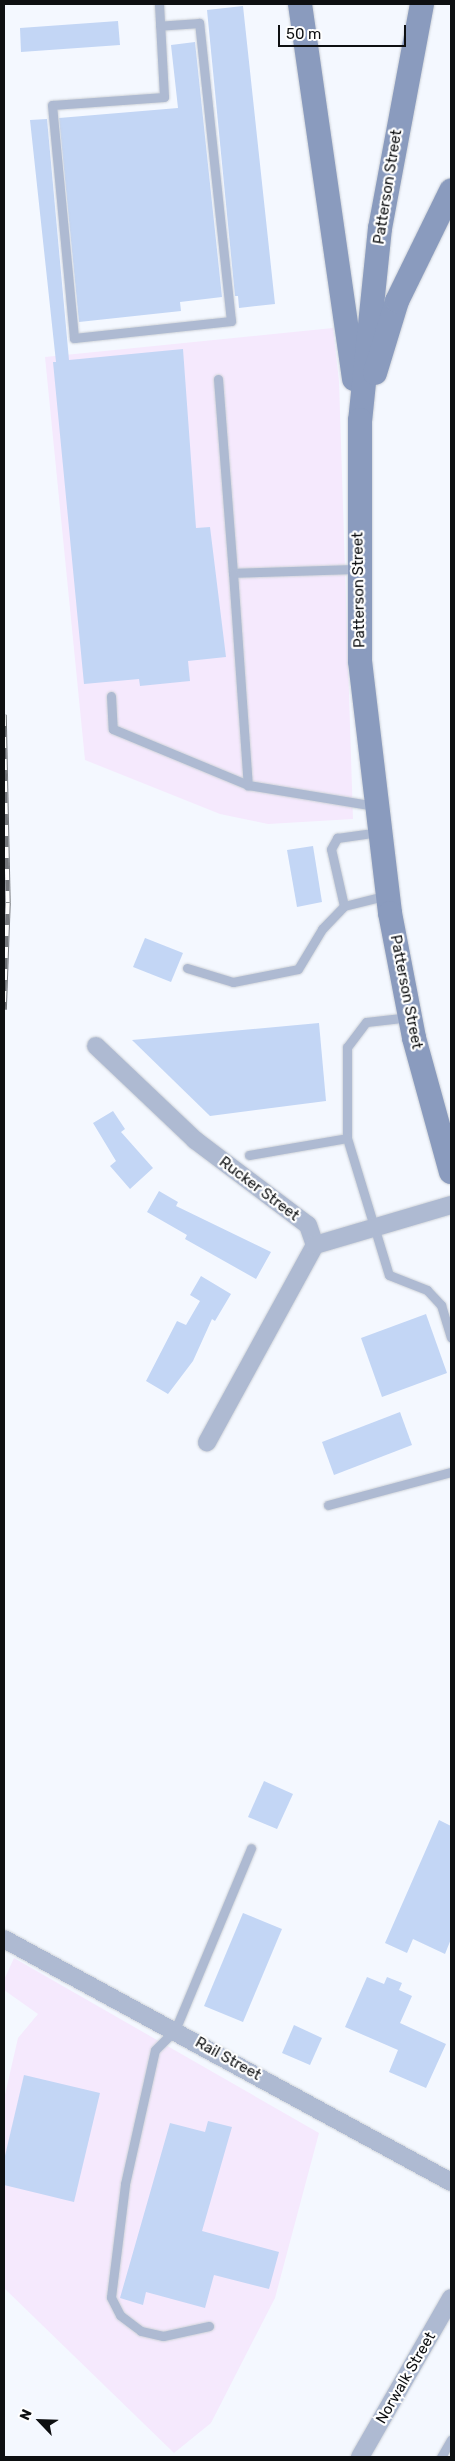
<!DOCTYPE html>
<style>
body{margin:0}
#map{position:relative;width:455px;height:2461px;overflow:hidden;background:#f4f8ff;font-family:Rubik,sans-serif}
div>[style]{position:absolute}
.industrial>*{inset:0;background:#f5e9fd}
.building>*{inset:0;background:#c3d6f5}
.roads{filter:drop-shadow(0 0 1px #cfd3d9) drop-shadow(0 0 1px #cfd3d9)}
.service>*{height:9px;margin:-4.5px;padding:0 4.5px;transform-origin:4.5px;border-radius:4.5px;background:#aebad2}
.minor>*{height:18px;margin:-9px;padding:0 9px;transform-origin:9px;border-radius:9px;background:#aebad2}
.secondary>*{height:24px;margin:-12px;padding:0 12px;transform-origin:12px;border-radius:12px;background:#8a9bbe}
.rail>*{height:5.5px;margin-top:-2.75px;transform-origin:0;background:repeating-linear-gradient(90deg,#fff 0 11px,#76797d 0 22px);box-sizing:border-box;border-block:1px solid #76797d}
span{translate:-50% -50%;white-space:nowrap;text-align:center;line-height:1.15;-webkit-text-stroke:4.5px #fff;paint-order:stroke}
.street-label{font-size:15px;color:#0e1012}
.frame{position:absolute;inset:0;border:5px solid #0e1012;pointer-events:none}
.north{position:absolute;left:15px;top:2396px;width:50px;height:50px;-webkit-text-stroke:4px #fff;paint-order:stroke;rotate:294deg;font-size:14px;font-weight:700;line-height:20px;text-align:center;color:#0e1012}
.north::after{content:'';display:block;margin:auto;width:18px;height:22px;background:#0e1012;clip-path:polygon(50% 0,100% 100%,50% 72%,0 100%)}
.scale{position:absolute;left:278px;top:25px;width:128px;height:22px;box-sizing:border-box;border:2px solid #0e1012;border-top:0;padding-left:6px;font-size:15px;line-height:18px;white-space:nowrap;color:#0e1012;-webkit-text-stroke:4px #fff;paint-order:stroke}
</style>
<div id="map">
<div class="industrial">
<div style="clip-path:polygon(333px 328px,339px 381px,353px 819px,268px 824px,220px 814px,85px 760px,45px 357px)"></div>
<div style="clip-path:polygon(14px 1958px,319px 2133px,275px 2298px,211px 2423px,174px 2453px,4px 2288px,4px 2099px,18px 2038px,38px 2014px,4px 1990px,4px 1980px)"></div>
</div>
<div class="building">
<div style="clip-path:polygon(243px 6px,275px 304px,239px 308px,238px 296px,235px 296px,207px 10px)"></div>
<div style="clip-path:polygon(118px 21px,120px 45px,21px 52px,20px 28px)"></div>
<div style="clip-path:polygon(195px 42px,222px 297px,180px 302px,181px 311px,79px 322px,59px 118px,178px 108px,171px 45px)"></div>
<div style="clip-path:polygon(47px 119px,69px 360px,183px 349px,196px 528px,210px 527px,226px 657px,188px 661px,190px 681px,140px 686px,139px 679px,84px 684px,53px 362px,56px 362px,30px 120px)"></div>
<div style="clip-path:polygon(313px 846px,322px 902px,297px 907px,287px 850px)"></div>
<div style="clip-path:polygon(145px 938px,183px 953px,171px 982px,133px 967px)"></div>
<div style="clip-path:polygon(319px 1023px,326px 1101px,210px 1116px,132px 1040px)"></div>
<div style="clip-path:polygon(113px 1111px,125px 1129px,121px 1132px,153px 1168px,130px 1189px,110px 1166px,116px 1161px,93px 1123px)"></div>
<div style="clip-path:polygon(159px 1191px,178px 1202px,176px 1206px,271px 1252px,256px 1279px,185px 1239px,187px 1235px,147px 1212px)"></div>
<div style="clip-path:polygon(201px 1276px,231px 1294px,215px 1321px,212px 1319px,193px 1361px,168px 1394px,146px 1381px,177px 1321px,186px 1325px,200px 1301px,190px 1295px)"></div>
<div style="clip-path:polygon(426px 1314px,447px 1373px,382px 1397px,361px 1338px)"></div>
<div style="clip-path:polygon(400px 1412px,412px 1445px,334px 1475px,322px 1442px)"></div>
<div style="clip-path:polygon(264px 1781px,293px 1794px,277px 1829px,248px 1817px)"></div>
<div style="clip-path:polygon(439px 1820px,451px 1826px,451px 1939px,445px 1954px,413px 1939px,407px 1953px,385px 1943px)"></div>
<div style="clip-path:polygon(243px 1913px,282px 1929px,243px 2022px,204px 2006px)"></div>
<div style="clip-path:polygon(367px 1977px,384px 1984px,387px 1977px,402px 1983px,399px 1990px,412px 1996px,400px 2023px,446px 2044px,426px 2088px,389px 2072px,398px 2050px,345px 2027px)"></div>
<div style="clip-path:polygon(294px 2025px,322px 2038px,310px 2065px,282px 2053px)"></div>
<div style="clip-path:polygon(24px 2075px,100px 2093px,74px 2202px,4px 2185px,4px 2160px)"></div>
<div style="clip-path:polygon(208px 2121px,232px 2127px,202px 2231px,279px 2252px,269px 2289px,214px 2275px,205px 2308px,146px 2292px,143px 2305px,120px 2298px,170px 2123px,205px 2132px)"></div>
</div>
<div class="roads">
<div class="service">
<div style="left:159px;top:4px;width:93px;rotate:86.9deg"></div>
<div style="left:164px;top:97px;width:112px;rotate:175.9deg"></div>
<div style="left:52px;top:105px;width:234px;rotate:84.6deg"></div>
<div style="left:74px;top:338px;width:158px;rotate:-6.2deg"></div>
<div style="left:231px;top:321px;width:300px;rotate:-96.1deg"></div>
<div style="left:199px;top:23px;width:39px;rotate:176deg"></div>
<div style="left:218px;top:379px;width:195px;rotate:85.6deg"></div>
<div style="left:358px;top:569px;width:125px;rotate:178.2deg"></div>
<div style="left:233px;top:573px;width:213px;rotate:86deg"></div>
<div style="left:248px;top:785px;width:129px;rotate:9.4deg"></div>
<div style="left:111px;top:696px;width:33px;rotate:87deg"></div>
<div style="left:113px;top:729px;width:146px;rotate:22.5deg"></div>
<div style="left:344px;top:906px;width:58px;rotate:-102.8deg"></div>
<div style="left:331px;top:849px;width:13px;rotate:-61deg"></div>
<div style="left:337px;top:838px;width:42px;rotate:-8.1deg"></div>
<div style="left:187px;top:968px;width:48px;rotate:16.9deg"></div>
<div style="left:233px;top:982px;width:66px;rotate:-11.3deg"></div>
<div style="left:298px;top:969px;width:47px;rotate:-59deg"></div>
<div style="left:322px;top:929px;width:32px;rotate:-46deg"></div>
<div style="left:344px;top:906px;width:45px;rotate:-14deg"></div>
<div style="left:410px;top:1017px;width:44px;rotate:173.5deg"></div>
<div style="left:366px;top:1022px;width:31px;rotate:127deg"></div>
<div style="left:347px;top:1047px;width:91px;rotate:90deg"></div>
<div style="left:347px;top:1138px;width:143px;rotate:73deg"></div>
<div style="left:389px;top:1275px;width:41px;rotate:21.5deg"></div>
<div style="left:427px;top:1290px;width:21px;rotate:47deg"></div>
<div style="left:441px;top:1305px;width:34px;rotate:73deg"></div>
<div style="left:249px;top:1155px;width:99px;rotate:-9.8deg"></div>
<div style="left:328px;top:1505px;width:127px;rotate:-15deg"></div>
<div style="left:209px;top:2326px;width:47px;rotate:167.7deg"></div>
<div style="left:163px;top:2336px;width:23px;rotate:-167deg"></div>
<div style="left:141px;top:2331px;width:26px;rotate:-143deg"></div>
<div style="left:120px;top:2315px;width:20px;rotate:-117deg"></div>
<div style="left:111px;top:2297px;width:114px;rotate:-82.9deg"></div>
<div style="left:125px;top:2184px;width:137px;rotate:-77.4deg"></div>
<div style="left:155px;top:2050px;width:28px;rotate:-45deg"></div>
<div style="left:175px;top:2030px;width:197px;rotate:-67.3deg"></div>
<div style="left:441px;top:2457px;width:20px;rotate:-60deg"></div>
</div>
<div class="minor">
<div style="left:96px;top:1046px;width:137px;rotate:43.5deg"></div>
<div style="left:195px;top:1140px;width:141px;rotate:37deg"></div>
<div style="left:308px;top:1225px;width:21px;rotate:71deg"></div>
<div style="left:315px;top:1245px;width:225px;rotate:118.7deg"></div>
<div style="left:315px;top:1245px;width:142px;rotate:-16.4deg"></div>
<div style="left:4px;top:1939px;width:509px;rotate:28.53deg"></div>
<div style="left:360px;top:2457px;width:183px;rotate:-60.2deg"></div>
</div>
<div class="secondary">
<div style="left:300px;top:4px;width:379px;rotate:81.8deg"></div>
<div style="left:422px;top:4px;width:228px;rotate:100.6deg"></div>
<div style="left:380px;top:228px;width:193px;rotate:95.9deg"></div>
<div style="left:360px;top:420px;width:241px;rotate:90deg"></div>
<div style="left:360px;top:661px;width:254px;rotate:83.2deg"></div>
<div style="left:390px;top:913px;width:127px;rotate:79.1deg"></div>
<div style="left:414px;top:1038px;width:139px;rotate:74.6deg"></div>
<div style="left:375px;top:373px;width:75px;rotate:-73deg"></div>
<div style="left:397px;top:301px;width:123px;rotate:-63.9deg"></div>
</div>
</div>
<div class="rail">
<div style="left:4px;top:715px;width:188px;rotate:88.8deg"></div>
<div style="left:8px;top:903px;width:107px;rotate:92.1deg"></div>
</div>
<div class="street-label">
<span style="left:388px;top:187px;rotate:-81deg">Patterson Street</span>
<span style="left:359px;top:590px;rotate:-91deg">Patterson Street</span>
<span style="left:406px;top:992px;rotate:79deg">Patterson Street</span>
<span style="left:259px;top:1189px;rotate:37deg">Rucker Street</span>
<span style="left:228px;top:2059px;rotate:29deg">Rail Street</span>
<span style="left:406px;top:2378px;rotate:-60deg">Norwalk Street</span>
</div>
<div class="frame"></div>
<div class="north">N</div>
<div class="scale">50 m</div>
</div>
